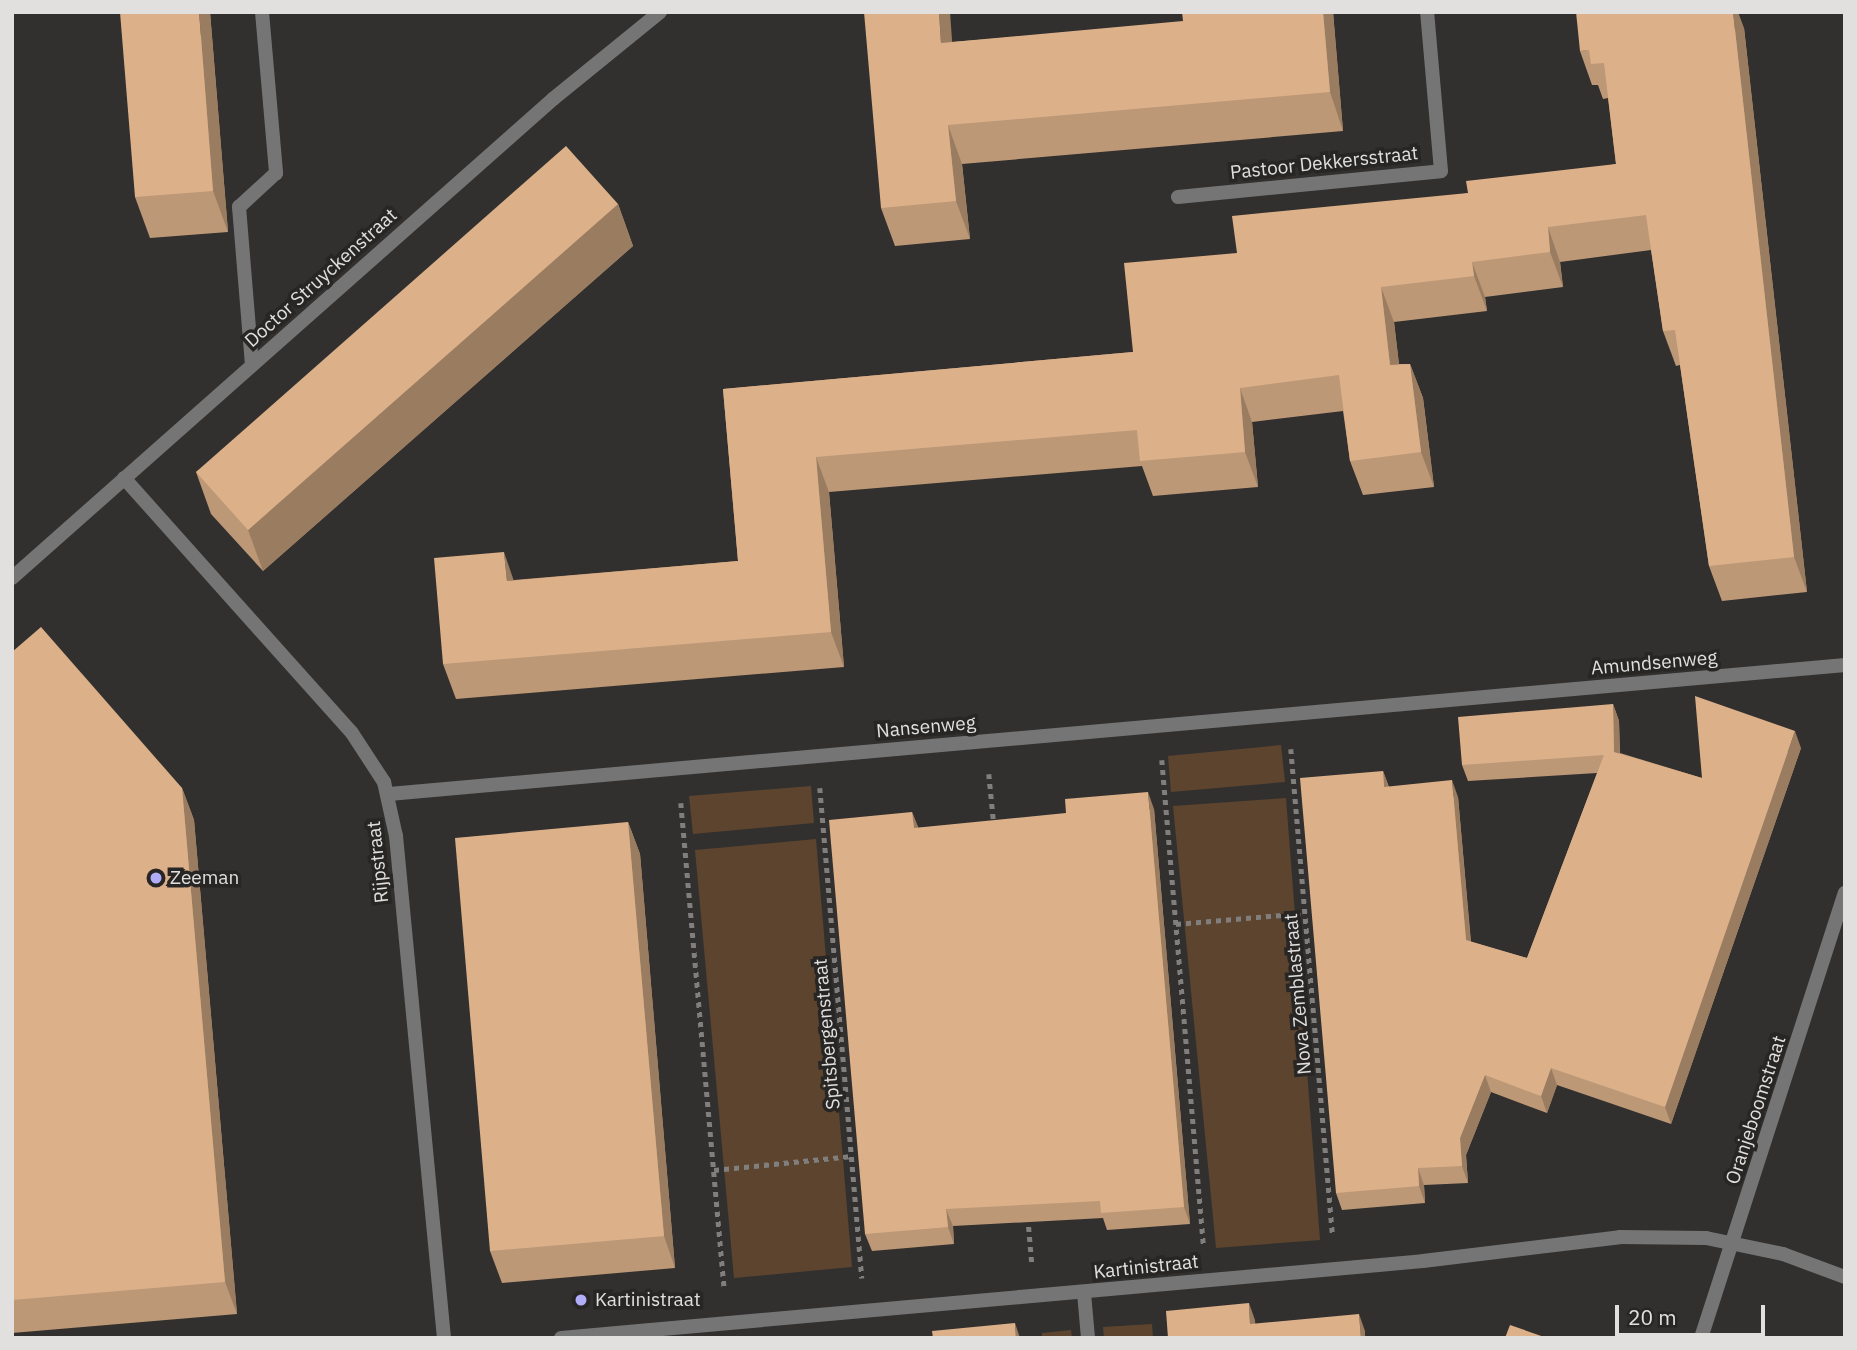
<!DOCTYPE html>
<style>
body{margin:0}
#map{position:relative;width:1857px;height:1350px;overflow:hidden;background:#32302e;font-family:"IBM Plex Sans",sans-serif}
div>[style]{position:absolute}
.green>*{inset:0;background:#5c442e}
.path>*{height:4.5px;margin-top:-2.25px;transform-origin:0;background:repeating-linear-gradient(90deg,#807f7d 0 5px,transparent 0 10px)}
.pedestrian>*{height:14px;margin:-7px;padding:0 7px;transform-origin:7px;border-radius:7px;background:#757576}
.minor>*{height:14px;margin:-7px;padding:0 7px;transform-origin:7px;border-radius:7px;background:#757576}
.tertiary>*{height:14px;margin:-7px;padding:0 7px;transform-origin:7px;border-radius:7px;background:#757576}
.wall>*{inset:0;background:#bd9877}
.shaded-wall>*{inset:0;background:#9a7c61}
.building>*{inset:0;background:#dcb18a}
.dots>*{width:19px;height:19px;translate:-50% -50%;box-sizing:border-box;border:4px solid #282624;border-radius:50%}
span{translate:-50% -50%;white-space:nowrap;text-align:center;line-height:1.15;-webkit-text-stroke:7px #282624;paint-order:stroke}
.street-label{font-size:19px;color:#e1e0df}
.poi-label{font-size:19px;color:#e1e0df}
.left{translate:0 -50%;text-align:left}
.frame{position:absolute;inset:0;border:14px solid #e1e0df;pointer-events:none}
.scale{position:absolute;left:1615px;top:1305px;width:150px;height:32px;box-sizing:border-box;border:4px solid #e1e0df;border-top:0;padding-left:9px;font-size:21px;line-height:24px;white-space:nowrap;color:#e1e0df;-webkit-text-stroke:5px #282624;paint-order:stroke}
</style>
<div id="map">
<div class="green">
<div style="clip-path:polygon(1281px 745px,1285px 782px,1171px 792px,1168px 756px)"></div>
<div style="clip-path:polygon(811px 786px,814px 823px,693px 834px,689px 796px)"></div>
<div style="clip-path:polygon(1286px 798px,1320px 1240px,1216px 1248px,1173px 806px)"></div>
<div style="clip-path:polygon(816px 839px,852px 1267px,734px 1278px,695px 850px)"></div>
<div style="clip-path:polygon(1152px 1324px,1153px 1338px,1104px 1338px,1103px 1327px)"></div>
<div style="clip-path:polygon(1071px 1330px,1072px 1338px,1042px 1338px,1042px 1333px)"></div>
</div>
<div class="path">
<div style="left:1291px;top:749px;width:488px;rotate:85.1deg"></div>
<div style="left:1162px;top:760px;width:488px;rotate:85.1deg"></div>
<div style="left:989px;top:774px;width:51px;rotate:84.4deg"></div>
<div style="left:820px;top:788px;width:492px;rotate:85.1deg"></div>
<div style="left:681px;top:803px;width:488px;rotate:84.9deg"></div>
<div style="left:1176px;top:924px;width:129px;rotate:-4.9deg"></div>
<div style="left:714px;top:1170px;width:139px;rotate:-5.8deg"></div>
<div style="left:1028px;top:1217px;width:47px;rotate:85.1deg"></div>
</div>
<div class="pedestrian">
<div style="left:252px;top:365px;width:159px;rotate:-94.7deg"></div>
<div style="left:239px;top:207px;width:50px;rotate:-42.6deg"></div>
</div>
<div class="minor">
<div style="left:262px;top:12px;width:162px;rotate:85deg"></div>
<div style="left:1178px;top:197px;width:264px;rotate:-5.6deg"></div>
<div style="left:1441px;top:171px;width:160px;rotate:-95deg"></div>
<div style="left:124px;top:478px;width:342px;rotate:48.2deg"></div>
<div style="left:352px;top:733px;width:59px;rotate:56.9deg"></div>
<div style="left:384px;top:782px;width:55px;rotate:77.5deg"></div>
<div style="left:396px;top:836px;width:504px;rotate:84.54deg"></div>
<div style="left:389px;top:794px;width:1462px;rotate:-5.06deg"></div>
<div style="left:1084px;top:1293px;width:45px;rotate:84.9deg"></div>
<div style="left:561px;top:1338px;width:865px;rotate:-5.1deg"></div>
<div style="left:1423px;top:1261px;width:198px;rotate:-6.9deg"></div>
<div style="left:1620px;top:1237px;width:86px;rotate:0.7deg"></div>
<div style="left:1706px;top:1238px;width:79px;rotate:11.7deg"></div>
<div style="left:1783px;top:1254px;width:66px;rotate:20.4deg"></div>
<div style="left:1701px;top:1338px;width:468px;rotate:-72.1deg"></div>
</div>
<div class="tertiary">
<div style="left:12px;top:578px;width:723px;rotate:-41.52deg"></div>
<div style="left:553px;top:99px;width:138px;rotate:-39.1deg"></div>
</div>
<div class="wall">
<div style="clip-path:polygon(210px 12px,228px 232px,150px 238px,135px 197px)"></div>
<div style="clip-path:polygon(1333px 12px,1343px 131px,962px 164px,970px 239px,895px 246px,881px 208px,952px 42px)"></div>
<div style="clip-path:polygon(1744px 28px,1807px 592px,1722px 601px,1709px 566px,1680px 365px,1676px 366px,1663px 331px,1651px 250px,1560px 262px,1563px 287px,1485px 297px,1487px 311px,1394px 322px,1399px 364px,1410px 364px,1423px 398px,1434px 487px,1363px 495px,1350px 461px,1343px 411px,1252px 422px,1258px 487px,1153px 496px,1142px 466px,829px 492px,844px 667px,456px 699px,443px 664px,514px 580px,738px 561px,723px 389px,1133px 352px,1237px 253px,1468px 193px,1616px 164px,1608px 98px,1603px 99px,1598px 85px,1592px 85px,1580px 51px)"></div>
<div style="clip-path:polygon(618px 204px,633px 246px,263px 571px,211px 514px,196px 472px)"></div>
<div style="clip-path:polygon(12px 652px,182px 788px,194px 820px,237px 1314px,12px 1333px)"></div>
<div style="clip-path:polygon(1613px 704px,1619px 721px,1620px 753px,1702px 778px,1801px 748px,1671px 1124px,1557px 1085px,1547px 1113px,1491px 1092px,1466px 1155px,1468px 1183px,1424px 1185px,1425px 1203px,1342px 1210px,1336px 1193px,1383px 771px,1389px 787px,1458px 797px,1471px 942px,1527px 958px,1597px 773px,1468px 781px,1462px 765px)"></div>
<div style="clip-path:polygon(1154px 809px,1190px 1224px,1107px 1230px,1103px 1218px,953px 1226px,954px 1244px,872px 1251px,865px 1234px,912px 812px,918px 828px)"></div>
<div style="clip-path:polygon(628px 822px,640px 854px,675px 1268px,502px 1283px,490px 1251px)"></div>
</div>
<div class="shaded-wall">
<div style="clip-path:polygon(199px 12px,210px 12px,228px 232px,213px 191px)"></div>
<div style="clip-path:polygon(939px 12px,950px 12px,955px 81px,941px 43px)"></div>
<div style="clip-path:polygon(1323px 12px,1333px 12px,1343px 131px,1330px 92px)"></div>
<div style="clip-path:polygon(1733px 12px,1738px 12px,1744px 28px,1807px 592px,1794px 557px)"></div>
<div style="clip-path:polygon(948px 125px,962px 164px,970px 239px,956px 201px)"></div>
<div style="clip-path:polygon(618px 204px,633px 246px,263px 571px,248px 530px)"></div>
<div style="clip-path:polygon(1548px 227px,1560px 262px,1563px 287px,1550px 252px)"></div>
<div style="clip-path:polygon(1472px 262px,1485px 297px,1487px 311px,1474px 276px)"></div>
<div style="clip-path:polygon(1381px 287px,1394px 322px,1403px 399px,1390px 365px)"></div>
<div style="clip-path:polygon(1410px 364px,1423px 398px,1434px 487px,1421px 452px)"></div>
<div style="clip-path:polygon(1240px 388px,1252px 422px,1258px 487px,1245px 452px)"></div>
<div style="clip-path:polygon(816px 457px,829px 492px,844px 667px,831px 632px)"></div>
<div style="clip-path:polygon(504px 552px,516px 587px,507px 581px)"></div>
<div style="clip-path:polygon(1613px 704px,1619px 721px,1620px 769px,1614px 752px)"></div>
<div style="clip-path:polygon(1795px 731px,1801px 748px,1671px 1124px,1665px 1107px)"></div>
<div style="clip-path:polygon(1383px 771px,1389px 788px,1384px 787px)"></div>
<div style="clip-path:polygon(1452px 780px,1458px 797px,1472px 957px,1466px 940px)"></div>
<div style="clip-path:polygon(182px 788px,194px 820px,237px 1314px,225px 1282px)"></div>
<div style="clip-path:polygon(1148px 792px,1154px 809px,1190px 1224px,1184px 1207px)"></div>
<div style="clip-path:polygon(912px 812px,919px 829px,914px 828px)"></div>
<div style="clip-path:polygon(628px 822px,640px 854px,675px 1268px,664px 1236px)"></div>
<div style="clip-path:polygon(1551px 1068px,1557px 1085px,1547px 1113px,1541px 1096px)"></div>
<div style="clip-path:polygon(1485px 1075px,1491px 1092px,1466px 1155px,1468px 1183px,1462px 1166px,1460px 1138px)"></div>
<div style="clip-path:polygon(1418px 1168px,1424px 1185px,1425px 1203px,1419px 1186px)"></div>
<div style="clip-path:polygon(946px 1209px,953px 1226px,954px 1244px,948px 1227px)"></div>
<div style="clip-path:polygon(1249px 1303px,1255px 1320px,1256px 1338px,1250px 1324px)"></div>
<div style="clip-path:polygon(1359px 1314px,1365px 1331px,1365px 1338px,1361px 1338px)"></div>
<div style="clip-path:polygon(1015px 1323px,1020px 1338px,1016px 1338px)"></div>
</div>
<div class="building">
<div style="clip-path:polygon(120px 12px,199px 12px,213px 191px,135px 197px)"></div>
<div style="clip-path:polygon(864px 12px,939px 12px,941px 43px,1183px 21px,1182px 12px,1323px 12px,1330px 92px,948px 125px,956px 201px,881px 208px)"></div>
<div style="clip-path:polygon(1576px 12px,1733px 12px,1794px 557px,1709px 566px,1675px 330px,1663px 331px,1646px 215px,1548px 227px,1550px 252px,1472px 262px,1474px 276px,1381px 287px,1390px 365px,1410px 364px,1421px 452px,1350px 461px,1339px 375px,1240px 388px,1245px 452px,1140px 461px,1137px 430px,816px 457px,831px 632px,443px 664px,434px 558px,504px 552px,507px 581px,738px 561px,723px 389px,1133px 352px,1124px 263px,1237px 253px,1232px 216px,1468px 193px,1466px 181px,1616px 164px,1604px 63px,1591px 64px,1589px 50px,1580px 51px)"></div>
<div style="clip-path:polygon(566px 146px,618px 204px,248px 530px,196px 472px)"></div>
<div style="clip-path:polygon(41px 627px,182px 788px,225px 1282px,12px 1300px,12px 652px)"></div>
<div style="clip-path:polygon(1695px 696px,1795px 731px,1665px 1107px,1551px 1068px,1541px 1096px,1485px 1075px,1460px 1138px,1462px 1166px,1418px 1168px,1419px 1186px,1336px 1193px,1300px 778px,1383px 771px,1384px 787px,1452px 780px,1466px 940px,1527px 958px,1604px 755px,1462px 765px,1458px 717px,1613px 704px,1614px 752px,1702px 778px)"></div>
<div style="clip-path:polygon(1148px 792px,1184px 1207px,1101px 1213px,1100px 1201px,946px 1209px,948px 1227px,865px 1234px,829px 820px,912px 812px,914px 828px,1066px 813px,1065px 799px)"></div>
<div style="clip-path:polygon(628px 822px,664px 1236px,490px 1251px,455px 838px)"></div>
<div style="clip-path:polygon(1249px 1303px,1250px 1324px,1359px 1314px,1361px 1338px,1168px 1338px,1166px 1311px)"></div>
<div style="clip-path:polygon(1015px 1323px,1016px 1338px,933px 1338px,932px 1331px)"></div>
<div style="clip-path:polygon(1510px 1325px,1547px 1338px,1505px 1338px)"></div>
</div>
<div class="dots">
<div style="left:156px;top:878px;background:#b2adf9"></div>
<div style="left:581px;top:1300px;background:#b2adf9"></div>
</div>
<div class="street-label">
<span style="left:1324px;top:163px;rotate:-6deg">Pastoor Dekkersstraat</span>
<span style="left:321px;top:278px;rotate:-42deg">Doctor Struyckenstraat</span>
<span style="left:1654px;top:663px;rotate:-5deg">Amundsenweg</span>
<span style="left:926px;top:727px;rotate:-5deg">Nansenweg</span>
<span style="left:378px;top:862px;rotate:-96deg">Rijpstraat</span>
<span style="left:1298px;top:994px;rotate:-95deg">Nova Zemblastraat</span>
<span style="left:827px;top:1034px;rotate:-95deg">Spitsbergenstraat</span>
<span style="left:1756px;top:1110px;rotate:-72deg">Oranjeboomstraat</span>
<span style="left:1146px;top:1267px;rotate:-6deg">Kartinistraat</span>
</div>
<div class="poi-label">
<span class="left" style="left:170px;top:878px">Zeeman</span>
<span class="left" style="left:595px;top:1300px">Kartinistraat</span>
</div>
<div class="frame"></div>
<div class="scale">20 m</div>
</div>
